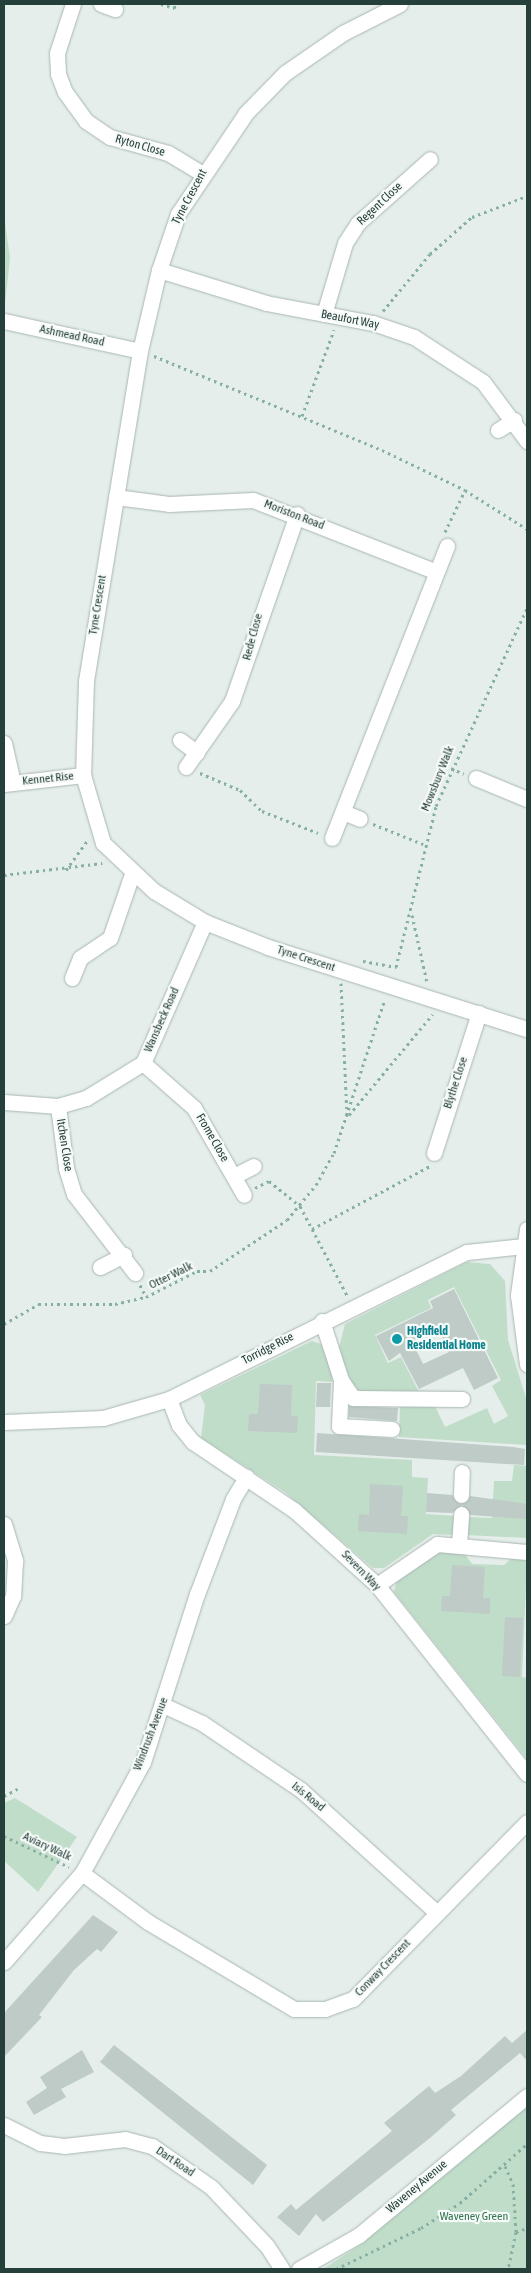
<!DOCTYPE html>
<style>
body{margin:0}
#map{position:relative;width:531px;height:2273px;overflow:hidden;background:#e5eeea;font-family:"Asap Condensed",sans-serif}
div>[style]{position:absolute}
.green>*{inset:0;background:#c0ddc9}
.building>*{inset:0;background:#becbc7}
.path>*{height:3px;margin-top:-1.5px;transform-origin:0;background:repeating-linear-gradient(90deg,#87b0a5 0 2.5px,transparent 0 6.5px)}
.roads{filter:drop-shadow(0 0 1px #a8b6b2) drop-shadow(0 0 1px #a8b6b2)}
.minor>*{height:15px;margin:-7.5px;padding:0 7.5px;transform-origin:7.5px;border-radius:7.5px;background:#fff}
.dots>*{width:14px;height:14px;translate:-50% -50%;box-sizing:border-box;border:2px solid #f6faf8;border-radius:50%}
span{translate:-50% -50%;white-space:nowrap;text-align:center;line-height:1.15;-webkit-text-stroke:4.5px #f6faf8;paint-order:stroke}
.street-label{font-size:12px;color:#253f3a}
.culture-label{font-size:12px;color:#0d838f;font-weight:700}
.left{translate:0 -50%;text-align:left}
.park-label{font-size:12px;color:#31744f}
.frame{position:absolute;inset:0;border:5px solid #253f3a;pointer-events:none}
</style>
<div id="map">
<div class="green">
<div style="clip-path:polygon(4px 216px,10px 258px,4px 313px)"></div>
<div style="clip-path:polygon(467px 1262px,490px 1264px,505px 1281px,508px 1340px,527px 1401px,527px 1538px,466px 1535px,467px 1517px,492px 1518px,494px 1481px,512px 1481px,514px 1465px,527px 1466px,527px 1445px,399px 1437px,400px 1406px,433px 1402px,445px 1427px,487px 1408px,494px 1424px,508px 1416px,492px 1386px,501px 1380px,454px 1287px,428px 1300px,431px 1308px,375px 1335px,388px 1363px,401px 1357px,419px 1392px,364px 1392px,353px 1388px,339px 1348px,345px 1324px)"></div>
<div style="clip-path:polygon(312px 1341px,321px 1344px,333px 1370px,332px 1382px,316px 1381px,314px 1455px,412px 1460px,412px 1477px,428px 1478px,426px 1514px,456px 1516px,454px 1535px,433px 1534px,384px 1568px,373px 1568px,286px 1493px,201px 1438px,205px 1405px,200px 1395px)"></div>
<div style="clip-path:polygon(438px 1551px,464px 1553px,472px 1564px,504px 1565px,516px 1555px,522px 1555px,527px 1563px,522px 1677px,527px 1678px,527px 1759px,394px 1592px,398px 1574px)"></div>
<div style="clip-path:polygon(15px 1798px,77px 1837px,38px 1892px,4px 1861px,4px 1803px)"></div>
<div style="clip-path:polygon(527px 2103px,527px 2269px,323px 2269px,363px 2243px)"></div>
</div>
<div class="building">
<div style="clip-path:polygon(evenodd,454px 1289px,498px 1378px,474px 1390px,463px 1368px,419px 1389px,400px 1353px,389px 1361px,376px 1336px,433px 1308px,430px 1301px,454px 1289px,438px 1329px,449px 1352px,423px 1364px,412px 1341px,438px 1329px)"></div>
<div style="clip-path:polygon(317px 1383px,331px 1383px,330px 1407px,316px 1407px)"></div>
<div style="clip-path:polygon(260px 1384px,292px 1385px,291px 1416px,298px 1416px,297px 1433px,248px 1431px,249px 1414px,258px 1414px)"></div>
<div style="clip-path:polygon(349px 1406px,398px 1408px,397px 1421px,349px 1417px)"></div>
<div style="clip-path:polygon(317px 1433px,513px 1447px,525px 1449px,524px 1465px,316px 1452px)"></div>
<div style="clip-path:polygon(370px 1484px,403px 1486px,401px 1516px,408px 1516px,407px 1534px,358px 1531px,359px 1514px,369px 1515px)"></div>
<div style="clip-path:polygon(427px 1493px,452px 1495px,460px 1504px,470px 1496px,527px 1504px,527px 1519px,470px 1515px,462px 1505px,452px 1513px,426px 1512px)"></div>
<div style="clip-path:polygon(452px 1565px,485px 1567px,483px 1598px,490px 1598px,490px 1614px,441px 1611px,442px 1596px,450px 1596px)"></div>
<div style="clip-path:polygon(505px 1617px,523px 1618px,520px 1677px,502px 1676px)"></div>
<div style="clip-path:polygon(93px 1915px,118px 1932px,101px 1952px,97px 1949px,74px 1970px,39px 2015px,42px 2017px,4px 2057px,4px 2013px)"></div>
<div style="clip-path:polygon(527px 2030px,527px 2061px,520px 2053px,451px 2110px,456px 2115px,430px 2138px,323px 2222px,316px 2214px,299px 2236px,277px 2217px,291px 2204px,296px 2210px,392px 2131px,384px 2123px,429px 2086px,435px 2093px,461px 2076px,505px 2036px,512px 2043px)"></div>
<div style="clip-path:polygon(114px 2045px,267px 2165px,253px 2185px,100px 2062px)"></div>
<div style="clip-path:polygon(82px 2050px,94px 2072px,61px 2089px,66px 2097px,34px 2115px,26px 2102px,47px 2088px,40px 2077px)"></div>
</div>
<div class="path">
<div style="left:161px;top:4px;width:14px;rotate:17deg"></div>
<div style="left:174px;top:8px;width:4px;rotate:-63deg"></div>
<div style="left:383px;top:311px;width:74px;rotate:-50.5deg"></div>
<div style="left:430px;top:254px;width:56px;rotate:-41.4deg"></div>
<div style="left:472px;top:217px;width:59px;rotate:-20.9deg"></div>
<div style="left:154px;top:356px;width:247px;rotate:22.4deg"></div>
<div style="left:382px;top:450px;width:92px;rotate:25.7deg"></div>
<div style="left:465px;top:490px;width:73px;rotate:32.2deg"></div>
<div style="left:302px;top:416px;width:92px;rotate:-69.6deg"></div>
<div style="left:445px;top:532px;width:47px;rotate:-64.5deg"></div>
<div style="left:451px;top:768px;width:14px;rotate:25deg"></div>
<div style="left:200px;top:773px;width:43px;rotate:23deg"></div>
<div style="left:240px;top:790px;width:30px;rotate:44deg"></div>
<div style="left:262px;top:811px;width:60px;rotate:21.4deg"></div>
<div style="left:373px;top:824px;width:54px;rotate:21.8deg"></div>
<div style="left:66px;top:870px;width:36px;rotate:-54deg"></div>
<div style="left:4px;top:875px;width:99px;rotate:-7deg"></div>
<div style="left:412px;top:915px;width:69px;rotate:77.4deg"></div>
<div style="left:363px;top:961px;width:34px;rotate:10deg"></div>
<div style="left:396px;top:967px;width:166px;rotate:-76deg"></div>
<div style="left:436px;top:806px;width:218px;rotate:-65.3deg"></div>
<div style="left:341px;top:983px;width:134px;rotate:87.4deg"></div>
<div style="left:349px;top:1115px;width:131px;rotate:-50.3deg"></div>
<div style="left:255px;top:1188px;width:16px;rotate:-27deg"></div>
<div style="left:269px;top:1181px;width:40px;rotate:39deg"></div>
<div style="left:300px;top:1206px;width:101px;rotate:62.2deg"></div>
<div style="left:312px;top:1229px;width:134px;rotate:-28.1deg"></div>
<div style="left:140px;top:1285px;width:13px;rotate:63deg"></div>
<div style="left:4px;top:1324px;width:39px;rotate:-30deg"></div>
<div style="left:38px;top:1304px;width:77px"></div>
<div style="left:115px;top:1304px;width:32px;rotate:-13deg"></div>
<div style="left:146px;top:1297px;width:57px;rotate:-27deg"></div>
<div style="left:197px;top:1271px;width:13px"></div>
<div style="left:210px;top:1271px;width:92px;rotate:-33.5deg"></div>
<div style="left:287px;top:1220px;width:45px;rotate:-50.4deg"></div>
<div style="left:316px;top:1185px;width:37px;rotate:-61deg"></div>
<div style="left:334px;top:1153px;width:159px;rotate:-71.7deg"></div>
<div style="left:4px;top:1796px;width:17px;rotate:-28deg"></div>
<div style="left:4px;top:1836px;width:72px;rotate:25.5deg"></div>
<div style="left:505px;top:2166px;width:20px;rotate:66deg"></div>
<div style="left:513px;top:2184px;width:48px;rotate:86.4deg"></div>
<div style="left:516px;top:2232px;width:38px;rotate:102deg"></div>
<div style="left:516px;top:2232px;width:12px;rotate:-20deg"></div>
<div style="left:336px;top:2269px;width:94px;rotate:-25.8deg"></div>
<div style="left:421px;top:2228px;width:46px;rotate:-32.7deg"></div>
<div style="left:460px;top:2203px;width:89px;rotate:-41.4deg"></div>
</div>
<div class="roads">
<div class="minor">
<div style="left:73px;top:4px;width:52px;rotate:108.1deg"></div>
<div style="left:57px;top:53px;width:21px;rotate:87deg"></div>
<div style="left:58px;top:74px;width:19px;rotate:69deg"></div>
<div style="left:65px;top:92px;width:36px;rotate:54deg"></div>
<div style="left:86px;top:121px;width:29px;rotate:34deg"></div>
<div style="left:110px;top:137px;width:60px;rotate:15.4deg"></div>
<div style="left:168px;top:153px;width:39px;rotate:31deg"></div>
<div style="left:101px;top:4px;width:15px;rotate:20deg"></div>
<div style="left:400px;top:4px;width:64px;rotate:153deg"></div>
<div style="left:343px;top:33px;width:70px;rotate:145.4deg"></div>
<div style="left:285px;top:73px;width:56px;rotate:134.3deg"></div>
<div style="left:246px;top:113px;width:122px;rotate:124deg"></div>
<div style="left:178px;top:214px;width:59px;rotate:108.7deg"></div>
<div style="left:159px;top:270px;width:83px;rotate:103.2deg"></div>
<div style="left:140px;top:351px;width:334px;rotate:99.3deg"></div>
<div style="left:86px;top:681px;width:94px;rotate:91.8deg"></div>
<div style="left:83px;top:775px;width:71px;rotate:73.6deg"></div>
<div style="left:103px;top:843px;width:70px;rotate:43.3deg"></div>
<div style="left:154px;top:891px;width:60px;rotate:31.3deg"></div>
<div style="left:205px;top:922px;width:68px;rotate:21.6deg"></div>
<div style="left:268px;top:947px;width:272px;rotate:17.6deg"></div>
<div style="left:159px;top:270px;width:112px;rotate:17.1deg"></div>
<div style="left:266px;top:303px;width:109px;rotate:10.6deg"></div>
<div style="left:373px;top:323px;width:43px;rotate:18.9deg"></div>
<div style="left:414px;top:337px;width:82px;rotate:33.1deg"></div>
<div style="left:483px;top:382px;width:74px;rotate:53.3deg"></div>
<div style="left:324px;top:314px;width:74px;rotate:-73.5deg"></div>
<div style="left:345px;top:243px;width:24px;rotate:-57deg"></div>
<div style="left:358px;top:223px;width:96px;rotate:-41.6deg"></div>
<div style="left:4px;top:321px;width:139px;rotate:12.4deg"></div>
<div style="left:498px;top:430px;width:19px;rotate:-32deg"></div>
<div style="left:116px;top:497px;width:53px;rotate:7.5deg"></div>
<div style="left:169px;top:504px;width:84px;rotate:-2.7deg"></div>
<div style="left:253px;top:500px;width:194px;rotate:21.4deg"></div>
<div style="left:180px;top:740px;width:21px;rotate:37deg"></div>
<div style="left:4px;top:743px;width:41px;rotate:77.3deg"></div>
<div style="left:186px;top:767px;width:80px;rotate:-55.1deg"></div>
<div style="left:232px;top:701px;width:198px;rotate:-70.8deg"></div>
<div style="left:476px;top:778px;width:55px;rotate:22.4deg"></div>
<div style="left:4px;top:784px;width:80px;rotate:-6.5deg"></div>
<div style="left:343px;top:812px;width:18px;rotate:22deg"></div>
<div style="left:332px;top:838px;width:314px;rotate:-68.5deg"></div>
<div style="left:72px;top:978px;width:22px;rotate:-68deg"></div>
<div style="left:80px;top:958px;width:36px;rotate:-34deg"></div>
<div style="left:110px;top:938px;width:68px;rotate:-71deg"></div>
<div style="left:143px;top:1063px;width:68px;rotate:41.4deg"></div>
<div style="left:194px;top:1108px;width:100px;rotate:60.1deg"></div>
<div style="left:4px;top:1102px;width:54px;rotate:4.2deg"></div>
<div style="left:58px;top:1106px;width:29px;rotate:-16deg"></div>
<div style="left:86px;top:1098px;width:67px;rotate:-31.6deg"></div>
<div style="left:143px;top:1063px;width:154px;rotate:-66.3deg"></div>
<div style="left:58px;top:1106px;width:63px;rotate:82.6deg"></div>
<div style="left:66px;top:1168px;width:27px;rotate:73deg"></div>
<div style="left:74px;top:1194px;width:100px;rotate:52.3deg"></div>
<div style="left:434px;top:1153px;width:147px;rotate:-72.2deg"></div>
<div style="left:234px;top:1176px;width:22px;rotate:-27deg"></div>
<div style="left:527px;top:1229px;width:67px;rotate:97.8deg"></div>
<div style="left:518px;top:1295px;width:70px;rotate:82.6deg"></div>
<div style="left:100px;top:1267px;width:27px;rotate:-27deg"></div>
<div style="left:322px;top:1321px;width:62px;rotate:72.1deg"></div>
<div style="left:341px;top:1380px;width:22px;rotate:56deg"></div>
<div style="left:353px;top:1398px;width:109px;rotate:0.5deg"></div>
<div style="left:341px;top:1380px;width:46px;rotate:92.5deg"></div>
<div style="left:339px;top:1426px;width:53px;rotate:3.2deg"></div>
<div style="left:169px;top:1399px;width:28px;rotate:69deg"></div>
<div style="left:179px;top:1425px;width:22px;rotate:51deg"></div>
<div style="left:193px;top:1442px;width:122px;rotate:34deg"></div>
<div style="left:294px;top:1510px;width:112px;rotate:42.1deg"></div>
<div style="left:377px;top:1585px;width:241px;rotate:51.6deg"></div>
<div style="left:4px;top:1422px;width:99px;rotate:-2.3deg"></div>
<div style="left:103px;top:1418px;width:69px;rotate:-16.1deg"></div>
<div style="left:169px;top:1399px;width:332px;rotate:-26.3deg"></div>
<div style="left:467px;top:1252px;width:57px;rotate:-6deg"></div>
<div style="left:461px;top:1495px;width:23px;rotate:-88deg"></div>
<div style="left:4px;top:1524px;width:39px;rotate:73deg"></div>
<div style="left:15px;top:1561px;width:35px;rotate:93deg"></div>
<div style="left:13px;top:1596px;width:22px;rotate:114deg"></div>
<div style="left:459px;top:1545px;width:31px;rotate:-86deg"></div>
<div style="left:377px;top:1585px;width:73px;rotate:-34.3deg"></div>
<div style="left:437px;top:1544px;width:90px;rotate:5.1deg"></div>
<div style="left:163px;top:1705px;width:43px;rotate:24.8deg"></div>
<div style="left:202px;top:1723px;width:120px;rotate:34.1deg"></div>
<div style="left:301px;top:1790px;width:183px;rotate:42.1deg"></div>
<div style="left:82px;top:1873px;width:82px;rotate:36.6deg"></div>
<div style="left:148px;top:1922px;width:170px;rotate:30.8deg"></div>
<div style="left:294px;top:2009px;width:31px"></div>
<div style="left:325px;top:2009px;width:30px;rotate:-20deg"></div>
<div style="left:353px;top:1999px;width:248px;rotate:-45.5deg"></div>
<div style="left:4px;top:1962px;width:118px;rotate:-48.8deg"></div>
<div style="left:82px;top:1873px;width:127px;rotate:-61.2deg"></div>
<div style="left:143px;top:1762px;width:176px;rotate:-72.2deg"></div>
<div style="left:197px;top:1594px;width:102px;rotate:-69.2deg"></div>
<div style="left:233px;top:1499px;width:26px;rotate:-59deg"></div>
<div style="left:4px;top:2125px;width:40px;rotate:26.6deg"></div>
<div style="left:40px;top:2143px;width:24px;rotate:7deg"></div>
<div style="left:64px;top:2146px;width:61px;rotate:-6.5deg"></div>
<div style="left:125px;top:2139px;width:28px;rotate:15deg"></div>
<div style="left:152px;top:2146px;width:72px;rotate:34.8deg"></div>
<div style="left:211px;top:2187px;width:81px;rotate:46.5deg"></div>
<div style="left:267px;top:2246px;width:27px;rotate:57deg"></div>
<div style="left:299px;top:2269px;width:69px;rotate:-29.5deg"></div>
<div style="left:359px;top:2235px;width:218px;rotate:-39.6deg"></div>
</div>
</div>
<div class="dots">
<div style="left:397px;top:1339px;background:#0f9aa8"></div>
</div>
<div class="street-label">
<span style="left:140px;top:146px;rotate:16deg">Ryton Close</span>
<span style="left:190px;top:197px;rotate:-62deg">Tyne Crescent</span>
<span style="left:380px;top:204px;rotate:-43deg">Regent Close</span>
<span style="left:350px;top:320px;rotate:11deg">Beaufort Way</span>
<span style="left:72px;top:336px;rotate:12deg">Ashmead Road</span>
<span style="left:294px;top:515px;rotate:21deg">Moriston Road</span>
<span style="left:98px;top:605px;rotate:-81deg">Tyne Crescent</span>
<span style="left:253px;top:637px;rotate:-75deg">Rede Close</span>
<span style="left:48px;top:779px;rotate:-6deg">Kennet Rise</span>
<span style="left:438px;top:779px;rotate:-68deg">Mowsbury Walk</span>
<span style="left:306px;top:959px;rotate:18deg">Tyne Crescent</span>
<span style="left:162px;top:1020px;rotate:-66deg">Wansbeck Road</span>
<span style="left:456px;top:1083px;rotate:-72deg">Blythe Close</span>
<span style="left:212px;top:1138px;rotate:60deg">Frome Close</span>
<span style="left:64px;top:1145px;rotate:81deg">Itchen Close</span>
<span style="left:171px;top:1276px;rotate:-26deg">Otter Walk</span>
<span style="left:268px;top:1349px;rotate:-27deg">Torridge Rise</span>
<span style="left:361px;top:1571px;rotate:46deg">Severn Way</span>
<span style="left:151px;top:1734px;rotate:-69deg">Windrush Avenue</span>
<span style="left:308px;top:1797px;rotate:39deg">Isis Road</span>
<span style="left:47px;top:1847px;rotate:25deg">Aviary Walk</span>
<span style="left:383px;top:1968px;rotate:-46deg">Conway Crescent</span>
<span style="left:175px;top:2162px;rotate:34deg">Dart Road</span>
<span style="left:417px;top:2187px;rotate:-40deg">Waveney Avenue</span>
</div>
<div class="culture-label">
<span class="left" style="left:407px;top:1339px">Highfield<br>Residential Home</span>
</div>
<div class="park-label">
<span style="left:474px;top:2217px">Waveney Green</span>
</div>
<div class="frame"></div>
</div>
